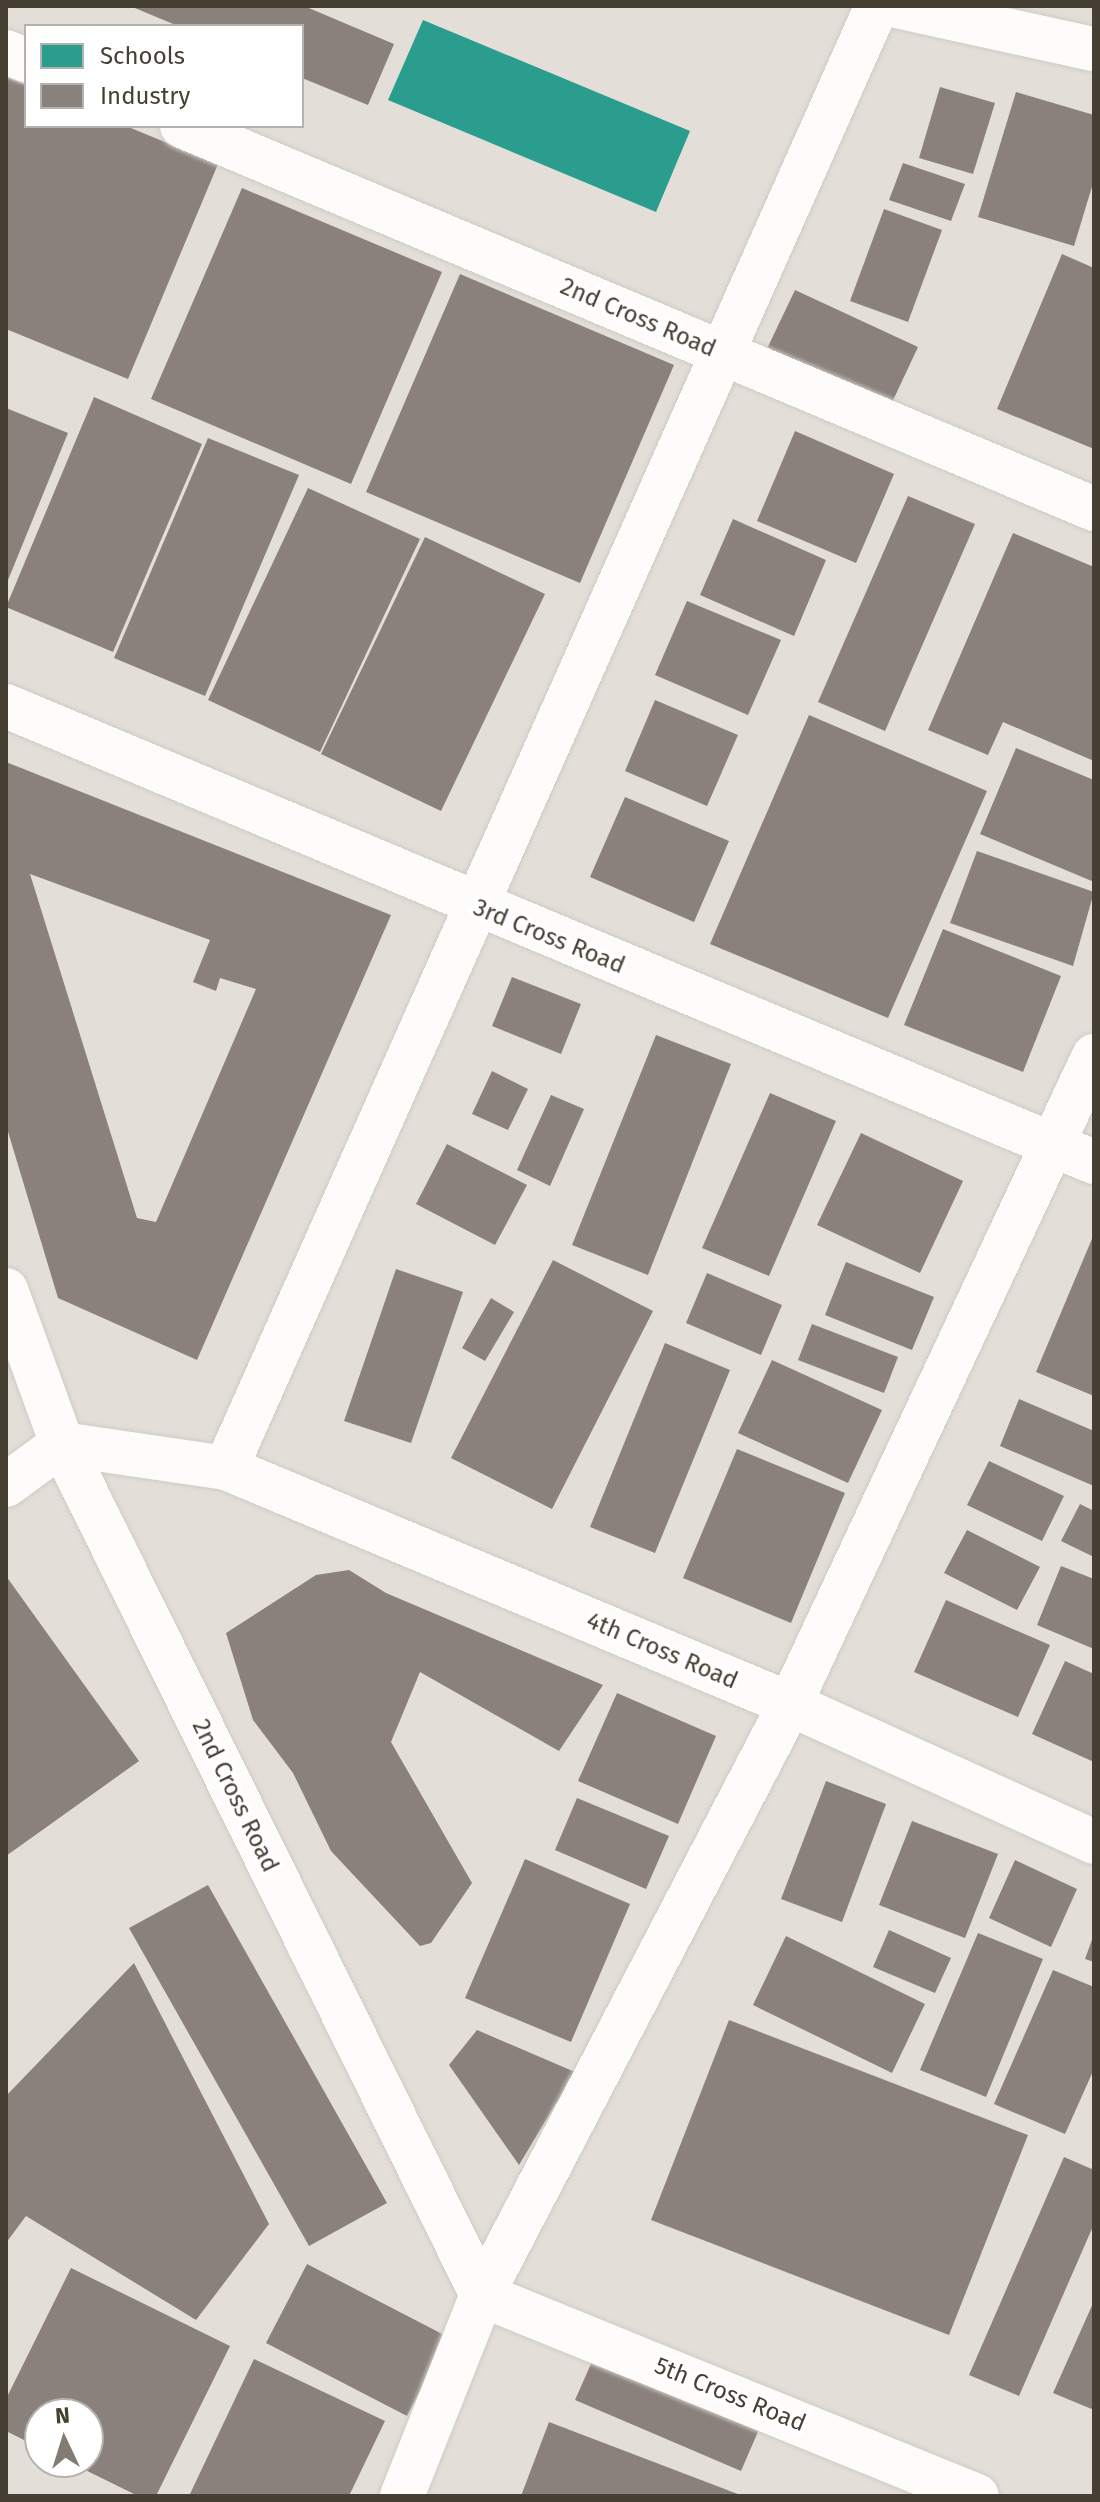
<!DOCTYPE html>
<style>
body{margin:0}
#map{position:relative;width:1100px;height:2502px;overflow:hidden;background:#f0eee7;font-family:"Fira Sans",sans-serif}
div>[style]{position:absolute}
.industrial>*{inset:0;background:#e3dfd8}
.schools>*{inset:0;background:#2a9d8f}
.industry>*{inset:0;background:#8a817c}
.roads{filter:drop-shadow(0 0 2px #cecbc5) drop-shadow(0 0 2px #cecbc5)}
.minor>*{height:44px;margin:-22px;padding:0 22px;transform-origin:22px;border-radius:22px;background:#fdfcfb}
span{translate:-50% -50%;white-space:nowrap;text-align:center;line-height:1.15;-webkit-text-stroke:8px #fff;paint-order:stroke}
.street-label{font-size:24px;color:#463f33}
.frame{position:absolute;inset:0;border:8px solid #463f33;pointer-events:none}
.legend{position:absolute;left:24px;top:24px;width:280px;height:104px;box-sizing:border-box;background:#fff;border:2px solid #b5b2ad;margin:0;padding:10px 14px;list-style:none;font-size:24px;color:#463f33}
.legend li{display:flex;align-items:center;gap:16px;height:40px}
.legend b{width:40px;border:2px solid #b5b2ad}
.north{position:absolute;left:24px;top:2398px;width:80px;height:80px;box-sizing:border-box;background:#fff;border:2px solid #b5b2ad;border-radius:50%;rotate:356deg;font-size:22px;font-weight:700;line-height:32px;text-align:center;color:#463f33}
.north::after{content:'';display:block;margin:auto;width:28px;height:36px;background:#827c72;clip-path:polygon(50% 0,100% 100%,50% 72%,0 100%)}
</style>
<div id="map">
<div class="industrial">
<div style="clip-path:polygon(evenodd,6px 6px,1094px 6px,1094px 2496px,6px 2496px,6px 6px,26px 26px,302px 26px,302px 126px,26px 126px,26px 26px,6px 6px,40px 2414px,88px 2414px,88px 2462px,40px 2462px,40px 2414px)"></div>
</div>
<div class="schools">
<div style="clip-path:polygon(423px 20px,690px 131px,656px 212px,388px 100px)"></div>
</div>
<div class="industry">
<div style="clip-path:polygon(130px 6px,304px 6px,394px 44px,368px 105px,302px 78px,302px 26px,178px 26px)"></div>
<div style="clip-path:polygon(6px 77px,26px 85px,26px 126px,126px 126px,218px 164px,128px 379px,6px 329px)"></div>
<div style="clip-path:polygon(940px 87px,995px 103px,973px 174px,919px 158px)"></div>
<div style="clip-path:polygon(1016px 92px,1094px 115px,1094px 180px,1074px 246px,978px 217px)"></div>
<div style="clip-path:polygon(903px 163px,965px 184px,951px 221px,889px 200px)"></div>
<div style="clip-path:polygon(242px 188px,442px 272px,351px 484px,151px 399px)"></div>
<div style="clip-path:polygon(884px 209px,942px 230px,908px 322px,850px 301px)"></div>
<div style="clip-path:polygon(1062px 254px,1094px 268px,1094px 449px,997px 409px)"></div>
<div style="clip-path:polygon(460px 274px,674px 365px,580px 583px,366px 492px)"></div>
<div style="clip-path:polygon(795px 290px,918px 347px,888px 411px,764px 355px)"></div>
<div style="clip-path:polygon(94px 397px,202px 444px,113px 652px,6px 607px)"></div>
<div style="clip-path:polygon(6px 408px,68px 433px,6px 585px)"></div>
<div style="clip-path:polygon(795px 431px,894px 474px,856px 563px,757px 521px)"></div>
<div style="clip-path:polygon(208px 438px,299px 475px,205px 696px,114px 658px)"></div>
<div style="clip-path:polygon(308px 488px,420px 539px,320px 752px,208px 700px)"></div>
<div style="clip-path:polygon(908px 496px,975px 524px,885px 731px,818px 702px)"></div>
<div style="clip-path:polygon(733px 519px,826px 560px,794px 636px,700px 595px)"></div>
<div style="clip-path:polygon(1013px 533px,1094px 567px,1094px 761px,1003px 722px,988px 755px,928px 730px)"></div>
<div style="clip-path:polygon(425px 537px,545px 594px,441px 811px,321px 754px)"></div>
<div style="clip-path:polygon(687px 601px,781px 640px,748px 715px,655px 675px)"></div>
<div style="clip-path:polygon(655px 700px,738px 735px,707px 806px,625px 771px)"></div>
<div style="clip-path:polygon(809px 715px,987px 791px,888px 1018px,710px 944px)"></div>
<div style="clip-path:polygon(1016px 748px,1094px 780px,1094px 882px,980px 834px)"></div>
<div style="clip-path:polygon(evenodd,6px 762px,391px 915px,197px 1360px,58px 1298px,6px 1125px,6px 762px,30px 874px,210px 940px,193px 982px,216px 991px,220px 978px,256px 989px,156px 1222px,137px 1218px,30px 874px)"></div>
<div style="clip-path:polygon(625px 797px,729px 841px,694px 922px,590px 877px)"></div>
<div style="clip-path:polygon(977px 851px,1094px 892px,1073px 966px,950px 923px)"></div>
<div style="clip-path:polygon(943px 929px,1061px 976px,1023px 1072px,904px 1025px)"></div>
<div style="clip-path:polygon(512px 977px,581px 1004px,561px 1054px,492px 1026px)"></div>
<div style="clip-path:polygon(656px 1035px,731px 1064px,648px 1275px,572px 1245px)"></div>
<div style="clip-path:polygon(492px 1071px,528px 1089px,508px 1130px,472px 1114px)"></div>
<div style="clip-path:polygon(770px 1093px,836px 1121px,769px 1276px,702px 1248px)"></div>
<div style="clip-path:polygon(551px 1095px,584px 1109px,550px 1186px,517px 1170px)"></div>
<div style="clip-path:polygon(861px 1133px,963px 1181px,920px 1273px,817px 1225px)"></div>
<div style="clip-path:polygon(447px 1144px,527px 1185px,495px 1245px,416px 1204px)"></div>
<div style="clip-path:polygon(1094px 1234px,1094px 1396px,1036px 1372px)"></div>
<div style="clip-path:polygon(553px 1260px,653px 1311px,552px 1509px,451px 1458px)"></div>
<div style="clip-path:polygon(846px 1262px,934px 1297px,912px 1350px,825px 1315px)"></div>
<div style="clip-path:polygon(396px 1269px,463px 1292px,411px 1443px,344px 1421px)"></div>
<div style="clip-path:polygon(707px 1273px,782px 1305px,761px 1355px,686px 1323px)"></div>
<div style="clip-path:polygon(491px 1298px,514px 1312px,485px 1361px,462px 1348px)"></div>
<div style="clip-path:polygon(812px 1324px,898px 1357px,884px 1393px,798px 1360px)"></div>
<div style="clip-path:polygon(665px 1343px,730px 1370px,655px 1553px,590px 1527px)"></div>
<div style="clip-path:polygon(772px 1360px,882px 1410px,848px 1483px,738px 1433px)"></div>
<div style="clip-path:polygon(1019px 1399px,1094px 1431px,1094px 1486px,1000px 1446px)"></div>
<div style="clip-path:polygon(737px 1449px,845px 1493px,791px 1623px,683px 1578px)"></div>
<div style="clip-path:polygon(989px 1461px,1064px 1496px,1042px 1541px,967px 1505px)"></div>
<div style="clip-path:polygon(1080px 1504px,1094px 1511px,1094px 1557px,1061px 1541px)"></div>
<div style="clip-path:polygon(967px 1530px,1040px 1567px,1017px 1610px,944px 1573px)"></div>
<div style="clip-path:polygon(1061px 1566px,1094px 1579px,1094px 1649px,1037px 1625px)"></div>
<div style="clip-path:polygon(349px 1570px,386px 1593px,603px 1685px,559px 1751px,420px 1672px,391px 1742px,472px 1883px,431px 1943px,420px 1946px,331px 1851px,293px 1773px,253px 1720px,226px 1633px,316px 1575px)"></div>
<div style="clip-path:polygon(6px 1576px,139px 1761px,6px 1856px)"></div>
<div style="clip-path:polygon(946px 1600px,1050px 1645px,1018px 1717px,914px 1672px)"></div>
<div style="clip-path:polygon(1065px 1661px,1094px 1674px,1094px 1762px,1032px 1734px)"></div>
<div style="clip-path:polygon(617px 1693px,716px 1736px,678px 1824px,578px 1781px)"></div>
<div style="clip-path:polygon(826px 1781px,886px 1804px,842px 1922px,781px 1899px)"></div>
<div style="clip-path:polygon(577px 1798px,669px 1836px,646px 1889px,555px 1850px)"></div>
<div style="clip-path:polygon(912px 1821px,998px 1854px,965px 1938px,879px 1905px)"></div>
<div style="clip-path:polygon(525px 1859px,630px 1904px,571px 2042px,465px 1998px)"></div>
<div style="clip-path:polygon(1015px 1860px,1077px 1889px,1051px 1947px,989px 1918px)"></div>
<div style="clip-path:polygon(208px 1885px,387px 2203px,309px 2246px,129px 1928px)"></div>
<div style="clip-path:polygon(889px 1930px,951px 1958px,935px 1993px,873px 1967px)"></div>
<div style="clip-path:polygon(978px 1933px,1043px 1959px,986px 2097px,920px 2070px)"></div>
<div style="clip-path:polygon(1094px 1934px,1094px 1962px,1085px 1959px)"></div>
<div style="clip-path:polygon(786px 1936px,925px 2004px,892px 2073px,753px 2005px)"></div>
<div style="clip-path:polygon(134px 1963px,269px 2224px,196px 2320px,26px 2216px,6px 2243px,6px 2096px)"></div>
<div style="clip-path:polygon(1053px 1970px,1094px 1987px,1094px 2069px,1065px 2134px,994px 2104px)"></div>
<div style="clip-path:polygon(729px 2020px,1028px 2135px,949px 2335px,651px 2220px)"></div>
<div style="clip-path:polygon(477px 2030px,575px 2072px,519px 2165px,449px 2065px)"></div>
<div style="clip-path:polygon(1064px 2157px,1094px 2170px,1094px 2224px,1019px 2396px,969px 2375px)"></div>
<div style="clip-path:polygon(307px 2264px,448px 2337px,407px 2416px,266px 2343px)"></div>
<div style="clip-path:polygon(71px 2268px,230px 2346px,156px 2496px,138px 2496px,69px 2462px,88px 2462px,88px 2414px,40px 2414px,40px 2448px,6px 2431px,6px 2399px)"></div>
<div style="clip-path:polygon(1094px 2301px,1094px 2410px,1053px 2393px)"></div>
<div style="clip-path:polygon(594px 2357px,760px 2427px,741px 2471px,575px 2400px)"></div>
<div style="clip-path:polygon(254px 2359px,385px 2421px,349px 2496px,189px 2496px)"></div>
<div style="clip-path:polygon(549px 2422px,743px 2496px,521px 2496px)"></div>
</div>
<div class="roads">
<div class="minor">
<div style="left:896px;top:6px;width:203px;rotate:12.3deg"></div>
<div style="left:6px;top:52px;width:22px;rotate:22deg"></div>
<div style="left:182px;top:126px;width:989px;rotate:22.78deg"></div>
<div style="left:6px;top:706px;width:1180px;rotate:22.74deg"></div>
<div style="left:6px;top:1290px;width:164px;rotate:70deg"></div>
<div style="left:62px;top:1444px;width:949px;rotate:63.73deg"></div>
<div style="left:482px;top:2295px;width:534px;rotate:22.1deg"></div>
<div style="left:226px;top:1468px;width:1600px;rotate:-66deg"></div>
<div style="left:6px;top:1485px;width:69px;rotate:-36.2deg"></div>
<div style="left:62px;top:1444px;width:166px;rotate:8.3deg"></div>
<div style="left:226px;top:1468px;width:611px;rotate:22.71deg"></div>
<div style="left:790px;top:1704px;width:334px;rotate:24.4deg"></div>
<div style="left:402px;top:2496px;width:216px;rotate:-68.3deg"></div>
<div style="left:482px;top:2295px;width:666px;rotate:-62.47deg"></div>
<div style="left:790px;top:1704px;width:716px;rotate:-64.87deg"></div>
</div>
</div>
<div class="street-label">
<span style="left:638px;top:318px;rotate:23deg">2nd Cross Road</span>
<span style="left:549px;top:937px;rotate:22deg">3rd Cross Road</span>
<span style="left:662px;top:1651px;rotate:23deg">4th Cross Road</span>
<span style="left:235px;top:1796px;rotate:64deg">2nd Cross Road</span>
<span style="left:730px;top:2395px;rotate:22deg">5th Cross Road</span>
</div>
<div class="frame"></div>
<ul class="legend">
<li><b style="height:22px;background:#2a9d8f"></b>Schools</li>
<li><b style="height:22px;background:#8a817c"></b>Industry</li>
</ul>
<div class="north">N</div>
</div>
